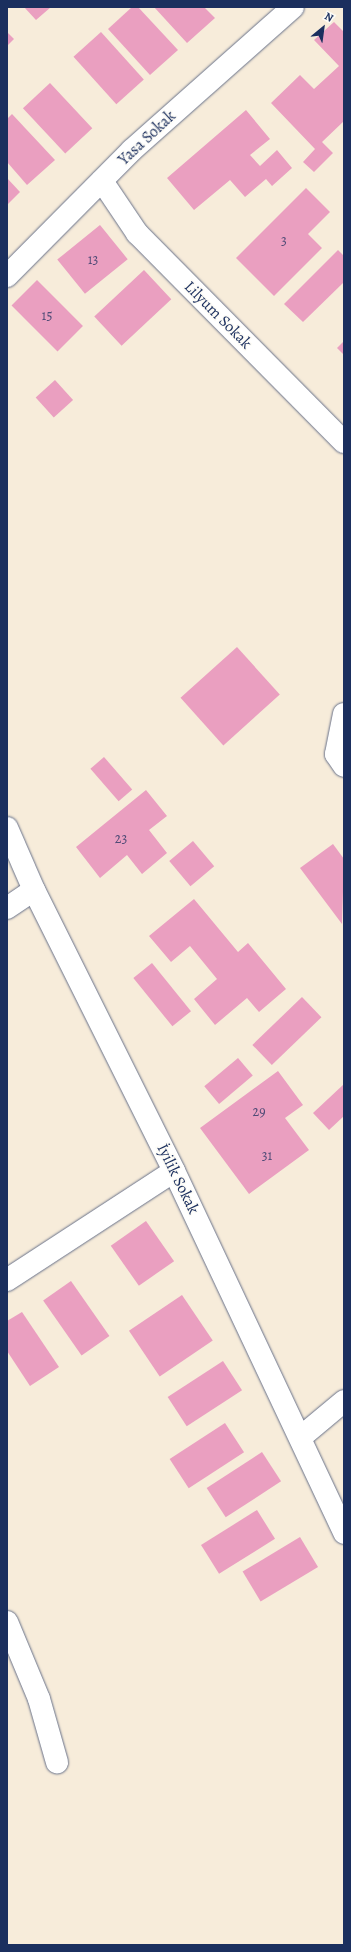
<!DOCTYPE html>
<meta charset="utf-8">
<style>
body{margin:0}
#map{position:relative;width:351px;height:1952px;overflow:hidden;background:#f7ecda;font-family:Alegreya,serif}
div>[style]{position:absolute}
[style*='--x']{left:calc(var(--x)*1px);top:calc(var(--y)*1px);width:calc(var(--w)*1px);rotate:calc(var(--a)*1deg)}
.building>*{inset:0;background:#ea9fc0;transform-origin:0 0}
.roads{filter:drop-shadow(0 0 1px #687189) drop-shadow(0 0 1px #687189)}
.street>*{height:22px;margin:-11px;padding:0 11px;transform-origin:11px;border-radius:11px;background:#fff}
span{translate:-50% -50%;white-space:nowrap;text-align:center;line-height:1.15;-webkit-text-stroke:3px #fdfcf7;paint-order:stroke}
.number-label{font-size:14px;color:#4f4b76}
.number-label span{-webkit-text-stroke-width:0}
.street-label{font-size:16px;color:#1b2f5e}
.frame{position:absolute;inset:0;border:8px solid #1b2f5e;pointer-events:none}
.north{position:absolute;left:303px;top:8px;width:40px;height:40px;-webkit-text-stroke:3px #fdfcf7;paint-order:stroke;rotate:29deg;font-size:11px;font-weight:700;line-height:16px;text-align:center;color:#1b2f5e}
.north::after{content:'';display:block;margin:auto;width:14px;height:18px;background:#1b2f5e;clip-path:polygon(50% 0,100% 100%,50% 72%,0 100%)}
</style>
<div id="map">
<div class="building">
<i style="clip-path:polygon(24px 7px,51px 7px,36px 20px)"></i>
<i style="clip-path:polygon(132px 7px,138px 7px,178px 50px,150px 75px,108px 29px)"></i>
<i style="clip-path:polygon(154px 7px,204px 7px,215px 18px,187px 43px)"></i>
<i style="clip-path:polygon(334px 22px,344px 32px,344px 121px,322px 142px,333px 153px,314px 172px,303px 162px,315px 149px,271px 103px,300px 75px,314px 89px,339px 66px,314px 40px)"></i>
<i style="clip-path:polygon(7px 32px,14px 39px,7px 46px)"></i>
<i style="left:101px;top:32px;width:64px;height:37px;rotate:48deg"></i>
<i style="left:50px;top:83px;width:62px;height:37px;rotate:47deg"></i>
<i style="clip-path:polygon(246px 110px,270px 139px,250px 155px,260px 166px,277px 150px,292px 168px,272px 186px,266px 179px,245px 197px,230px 180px,194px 210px,167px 178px)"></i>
<i style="clip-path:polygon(12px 114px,55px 160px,27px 185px,7px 162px,7px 119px)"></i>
<i style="clip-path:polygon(7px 178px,20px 192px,7px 205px)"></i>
<i style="clip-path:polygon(306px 188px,330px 212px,308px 234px,322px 248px,274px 296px,236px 258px)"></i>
<i style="left:100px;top:225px;width:44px;height:55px;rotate:51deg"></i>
<i style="clip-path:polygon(338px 250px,344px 256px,344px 282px,303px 322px,284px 304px)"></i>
<i style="left:144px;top:270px;width:40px;height:68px;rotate:47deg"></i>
<i style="left:37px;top:280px;width:65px;height:36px;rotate:45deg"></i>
<i style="clip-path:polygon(344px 341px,344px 355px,337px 348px)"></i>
<i style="left:55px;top:380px;width:27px;height:26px;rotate:48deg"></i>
<i style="left:237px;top:647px;width:64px;height:76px;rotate:48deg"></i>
<i style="left:104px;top:757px;width:43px;height:18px;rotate:49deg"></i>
<i style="clip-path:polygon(146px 790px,167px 816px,149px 830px,167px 853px,142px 874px,127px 855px,100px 878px,76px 847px)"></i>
<i style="left:193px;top:841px;width:33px;height:31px;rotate:50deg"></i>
<i style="clip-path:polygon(333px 844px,344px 859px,342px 924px,300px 868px)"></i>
<i style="clip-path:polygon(194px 899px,238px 952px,248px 943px,286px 989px,259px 1012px,247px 998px,215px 1025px,194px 999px,217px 979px,190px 946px,171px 962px,149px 936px)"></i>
<i style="left:152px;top:963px;width:62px;height:24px;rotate:51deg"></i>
<i style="left:302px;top:997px;width:28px;height:69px;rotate:46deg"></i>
<i style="left:238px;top:1058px;width:23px;height:44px;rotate:50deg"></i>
<i style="clip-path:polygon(278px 1071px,303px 1105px,285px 1118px,309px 1150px,249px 1194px,200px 1128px)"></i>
<i style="clip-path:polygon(344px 1084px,344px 1116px,329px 1130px,313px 1113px)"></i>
<i style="left:146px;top:1221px;width:49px;height:43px;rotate:55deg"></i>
<i style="left:71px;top:1281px;width:67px;height:34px;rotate:55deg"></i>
<i style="left:182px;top:1295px;width:55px;height:64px;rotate:56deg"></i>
<i style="clip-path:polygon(22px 1312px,59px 1367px,30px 1386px,7px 1351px,7px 1321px)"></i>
<i style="left:223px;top:1361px;width:35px;height:66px;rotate:57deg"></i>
<i style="left:225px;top:1423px;width:35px;height:66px;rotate:57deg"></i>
<i style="left:262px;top:1452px;width:35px;height:66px;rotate:57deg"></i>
<i style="left:257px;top:1510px;width:34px;height:66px;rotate:58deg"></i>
<i style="left:300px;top:1537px;width:35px;height:67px;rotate:59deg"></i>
</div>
<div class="roads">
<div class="street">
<i style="--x:102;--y:181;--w:63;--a:56.1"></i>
<i style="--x:137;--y:233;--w:294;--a:45.3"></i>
<i style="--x:7;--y:276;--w:177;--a:-45.2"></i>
<i style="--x:132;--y:150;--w:215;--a:-41.6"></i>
<i style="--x:344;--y:714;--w:41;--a:101.3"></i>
<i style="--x:336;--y:754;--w:14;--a:56"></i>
<i style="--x:7;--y:828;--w:68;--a:66.5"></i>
<i style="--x:34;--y:890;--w:314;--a:63.5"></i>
<i style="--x:174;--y:1171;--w:400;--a:64.8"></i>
<i style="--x:7;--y:908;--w:32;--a:-34"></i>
<i style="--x:7;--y:1280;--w:199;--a:-33.1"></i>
<i style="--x:301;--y:1437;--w:56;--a:-39.9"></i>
<i style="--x:7;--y:1622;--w:83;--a:67.4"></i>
<i style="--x:39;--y:1699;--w:66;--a:74.1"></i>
</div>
</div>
<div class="number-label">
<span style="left:284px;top:241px">3</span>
<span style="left:93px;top:260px">13</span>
<span style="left:47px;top:316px">15</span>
<span style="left:121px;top:839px">23</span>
<span style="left:259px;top:1112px">29</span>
<span style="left:267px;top:1156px">31</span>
</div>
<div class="street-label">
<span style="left:147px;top:138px;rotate:-43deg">Yasa Sokak</span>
<span style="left:218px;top:315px;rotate:45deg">Lilyum Sokak</span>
<span style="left:178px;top:1179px;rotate:64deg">İyilik Sokak</span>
</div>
<div class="frame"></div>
<div class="north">N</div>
</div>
